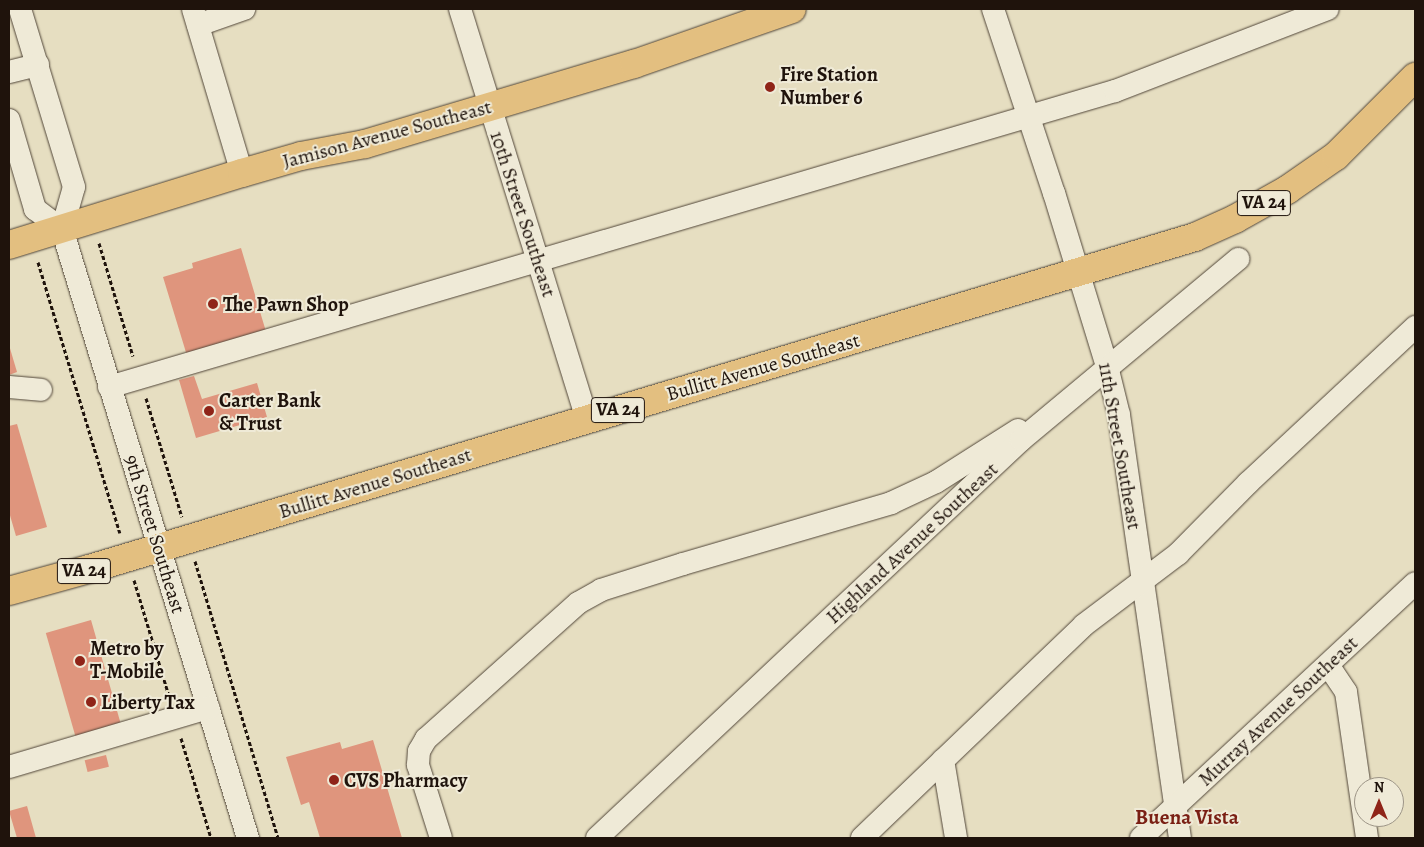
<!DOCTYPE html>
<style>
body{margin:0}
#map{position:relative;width:1424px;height:847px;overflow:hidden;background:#e6dec1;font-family:Alegreya,serif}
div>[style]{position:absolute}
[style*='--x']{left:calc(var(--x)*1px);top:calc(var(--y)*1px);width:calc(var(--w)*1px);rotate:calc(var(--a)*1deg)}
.building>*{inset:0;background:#df957d;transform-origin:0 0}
.path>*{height:3px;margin-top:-1.5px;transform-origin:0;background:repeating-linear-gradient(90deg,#1f130c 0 4px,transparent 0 6.5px)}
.roads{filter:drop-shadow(0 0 1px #514639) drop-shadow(0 0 1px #514639)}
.minor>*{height:22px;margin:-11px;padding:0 11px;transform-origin:11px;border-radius:11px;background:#efead7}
.major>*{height:28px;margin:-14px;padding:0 14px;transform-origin:14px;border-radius:14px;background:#e3bf80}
.dots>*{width:14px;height:14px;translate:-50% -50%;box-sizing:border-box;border:2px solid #efead7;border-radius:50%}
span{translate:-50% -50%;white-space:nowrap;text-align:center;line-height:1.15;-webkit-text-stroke:4px #efead7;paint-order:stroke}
.shield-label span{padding:1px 4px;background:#efead7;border:1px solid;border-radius:4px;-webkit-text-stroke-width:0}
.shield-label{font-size:19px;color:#1f130c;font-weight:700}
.poi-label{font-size:20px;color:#1f130c;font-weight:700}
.left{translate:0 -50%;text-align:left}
.street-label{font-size:20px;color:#1f130c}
.neighbourhood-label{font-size:21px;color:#7a1f14;font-weight:700}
.frame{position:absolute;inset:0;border:10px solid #1f130c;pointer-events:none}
.north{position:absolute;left:1354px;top:777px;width:50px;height:50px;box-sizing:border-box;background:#efead7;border:1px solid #9c9486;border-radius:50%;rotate:0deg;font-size:14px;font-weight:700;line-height:20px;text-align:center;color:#1f130c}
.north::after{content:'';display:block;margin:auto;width:18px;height:22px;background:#8f2418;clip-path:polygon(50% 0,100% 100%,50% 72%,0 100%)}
</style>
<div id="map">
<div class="building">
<i style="clip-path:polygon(241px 248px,267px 335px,188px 359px,163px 277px,193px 268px,192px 263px)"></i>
<i style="clip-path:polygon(9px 345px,17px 372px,9px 375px)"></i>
<i style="clip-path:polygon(194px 376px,202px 399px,257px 383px,267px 417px,196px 438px,179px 380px)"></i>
<i style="clip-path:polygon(17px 424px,47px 527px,16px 536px,9px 512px,9px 426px)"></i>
<i style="left:91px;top:620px;width:110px;height:47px;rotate:74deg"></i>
<i style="clip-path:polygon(373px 740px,402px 838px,320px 838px,309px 802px,301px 805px,286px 757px,340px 742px,342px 749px)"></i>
<i style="left:106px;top:755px;width:12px;height:22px;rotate:76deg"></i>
<i style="clip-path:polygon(27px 806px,36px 838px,17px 838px,9px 811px)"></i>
</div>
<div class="path">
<i style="--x:99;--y:243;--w:118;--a:73.3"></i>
<i style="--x:38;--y:262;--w:283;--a:73.2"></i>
<i style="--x:146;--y:398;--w:124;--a:73.2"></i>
<i style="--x:195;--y:561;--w:289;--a:73.3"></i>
<i style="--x:134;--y:580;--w:121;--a:73.2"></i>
<i style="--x:181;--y:738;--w:104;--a:73.3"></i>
</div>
<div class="roads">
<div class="minor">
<i style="--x:20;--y:9;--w:186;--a:73.1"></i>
<i style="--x:74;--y:187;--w:44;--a:105.9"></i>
<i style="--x:62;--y:229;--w:637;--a:73.02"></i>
<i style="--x:193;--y:9;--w:171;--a:73.4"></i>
<i style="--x:460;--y:9;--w:429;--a:72.8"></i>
<i style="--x:993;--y:9;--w:194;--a:71.7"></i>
<i style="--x:1054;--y:193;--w:181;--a:73"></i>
<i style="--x:1107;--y:366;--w:50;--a:76.2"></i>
<i style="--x:1119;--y:415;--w:427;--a:81.8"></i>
<i style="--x:198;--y:25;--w:49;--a:-19.2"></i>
<i style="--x:9;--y:72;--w:30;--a:-14"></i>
<i style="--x:9;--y:120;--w:93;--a:73.7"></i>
<i style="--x:35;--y:209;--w:34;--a:37"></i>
<i style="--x:9;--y:387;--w:32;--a:5"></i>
<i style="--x:109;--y:387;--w:1049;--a:-16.4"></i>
<i style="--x:1115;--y:91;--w:228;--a:-21.1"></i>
<i style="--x:1328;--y:665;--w:32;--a:56"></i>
<i style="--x:1346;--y:692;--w:148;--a:81.8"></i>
<i style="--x:943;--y:760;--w:79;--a:80.5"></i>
<i style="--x:9;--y:767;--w:208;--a:-16.5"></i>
<i style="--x:441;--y:838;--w:77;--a:-107.5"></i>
<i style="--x:418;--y:765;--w:14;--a:-86"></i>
<i style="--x:419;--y:751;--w:14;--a:-60"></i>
<i style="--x:426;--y:739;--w:204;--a:-41.8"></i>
<i style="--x:578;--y:603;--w:26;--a:-29"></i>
<i style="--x:601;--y:590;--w:86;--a:-17.6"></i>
<i style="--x:683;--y:564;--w:217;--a:-16.3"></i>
<i style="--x:891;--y:503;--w:50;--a:-25"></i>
<i style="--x:936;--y:482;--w:97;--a:-32.4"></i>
<i style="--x:597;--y:838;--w:582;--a:-43.19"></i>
<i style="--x:1021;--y:440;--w:283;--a:-39.8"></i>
<i style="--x:862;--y:838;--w:308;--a:-43.8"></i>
<i style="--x:1084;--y:625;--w:118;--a:-37.1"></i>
<i style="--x:1178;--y:554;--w:100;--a:-45.4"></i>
<i style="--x:1248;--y:483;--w:229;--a:-43"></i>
<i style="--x:1141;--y:838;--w:374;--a:-42.9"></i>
</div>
<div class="major">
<i style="--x:9;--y:245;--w:244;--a:-17.2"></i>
<i style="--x:242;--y:173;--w:61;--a:-16.1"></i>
<i style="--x:301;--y:156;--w:65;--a:-10.6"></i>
<i style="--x:365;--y:144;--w:281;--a:-16.6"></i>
<i style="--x:634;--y:64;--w:167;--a:-19.2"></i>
<i style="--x:9;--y:591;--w:83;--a:-15.4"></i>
<i style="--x:89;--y:569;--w:1155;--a:-16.71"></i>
<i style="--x:1195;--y:237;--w:44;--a:-24.2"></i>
<i style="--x:1235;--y:219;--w:60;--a:-29.1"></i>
<i style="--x:1287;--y:190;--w:60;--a:-34.8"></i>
<i style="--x:1336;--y:156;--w:112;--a:-45"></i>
</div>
</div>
<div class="dots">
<i style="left:770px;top:87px;background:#8f2418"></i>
<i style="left:213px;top:304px;background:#8f2418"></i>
<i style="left:209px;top:411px;background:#8f2418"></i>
<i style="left:80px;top:661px;background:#8f2418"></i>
<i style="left:91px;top:702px;background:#8f2418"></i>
<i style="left:334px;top:780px;background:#8f2418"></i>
</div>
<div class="shield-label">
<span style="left:1264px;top:203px">VA 24</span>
<span style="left:618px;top:410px">VA 24</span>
<span style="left:84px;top:571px">VA 24</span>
</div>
<div class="poi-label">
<span class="left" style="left:780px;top:86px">Fire Station<br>Number 6</span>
<span class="left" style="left:223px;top:304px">The Pawn Shop</span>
<span class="left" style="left:219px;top:412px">Carter Bank<br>&amp; Trust</span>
<span class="left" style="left:90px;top:660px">Metro by<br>T-Mobile</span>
<span class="left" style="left:101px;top:702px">Liberty Tax</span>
<span class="left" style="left:344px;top:780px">CVS Pharmacy</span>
</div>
<div class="street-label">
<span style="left:387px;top:134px;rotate:-15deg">Jamison Avenue Southeast</span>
<span style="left:523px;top:214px;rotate:72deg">10th Street Southeast</span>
<span style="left:763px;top:367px;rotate:-16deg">Bullitt Avenue Southeast</span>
<span style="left:1120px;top:446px;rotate:80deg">11th Street Southeast</span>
<span style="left:375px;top:483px;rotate:-17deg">Bullitt Avenue Southeast</span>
<span style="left:155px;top:534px;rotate:73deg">9th Street Southeast</span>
<span style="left:912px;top:543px;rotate:-43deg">Highland Avenue Southeast</span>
<span style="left:1278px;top:711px;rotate:-43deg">Murray Avenue Southeast</span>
</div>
<div class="neighbourhood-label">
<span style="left:1187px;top:817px">Buena Vista</span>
</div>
<div class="frame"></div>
<div class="north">N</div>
</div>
